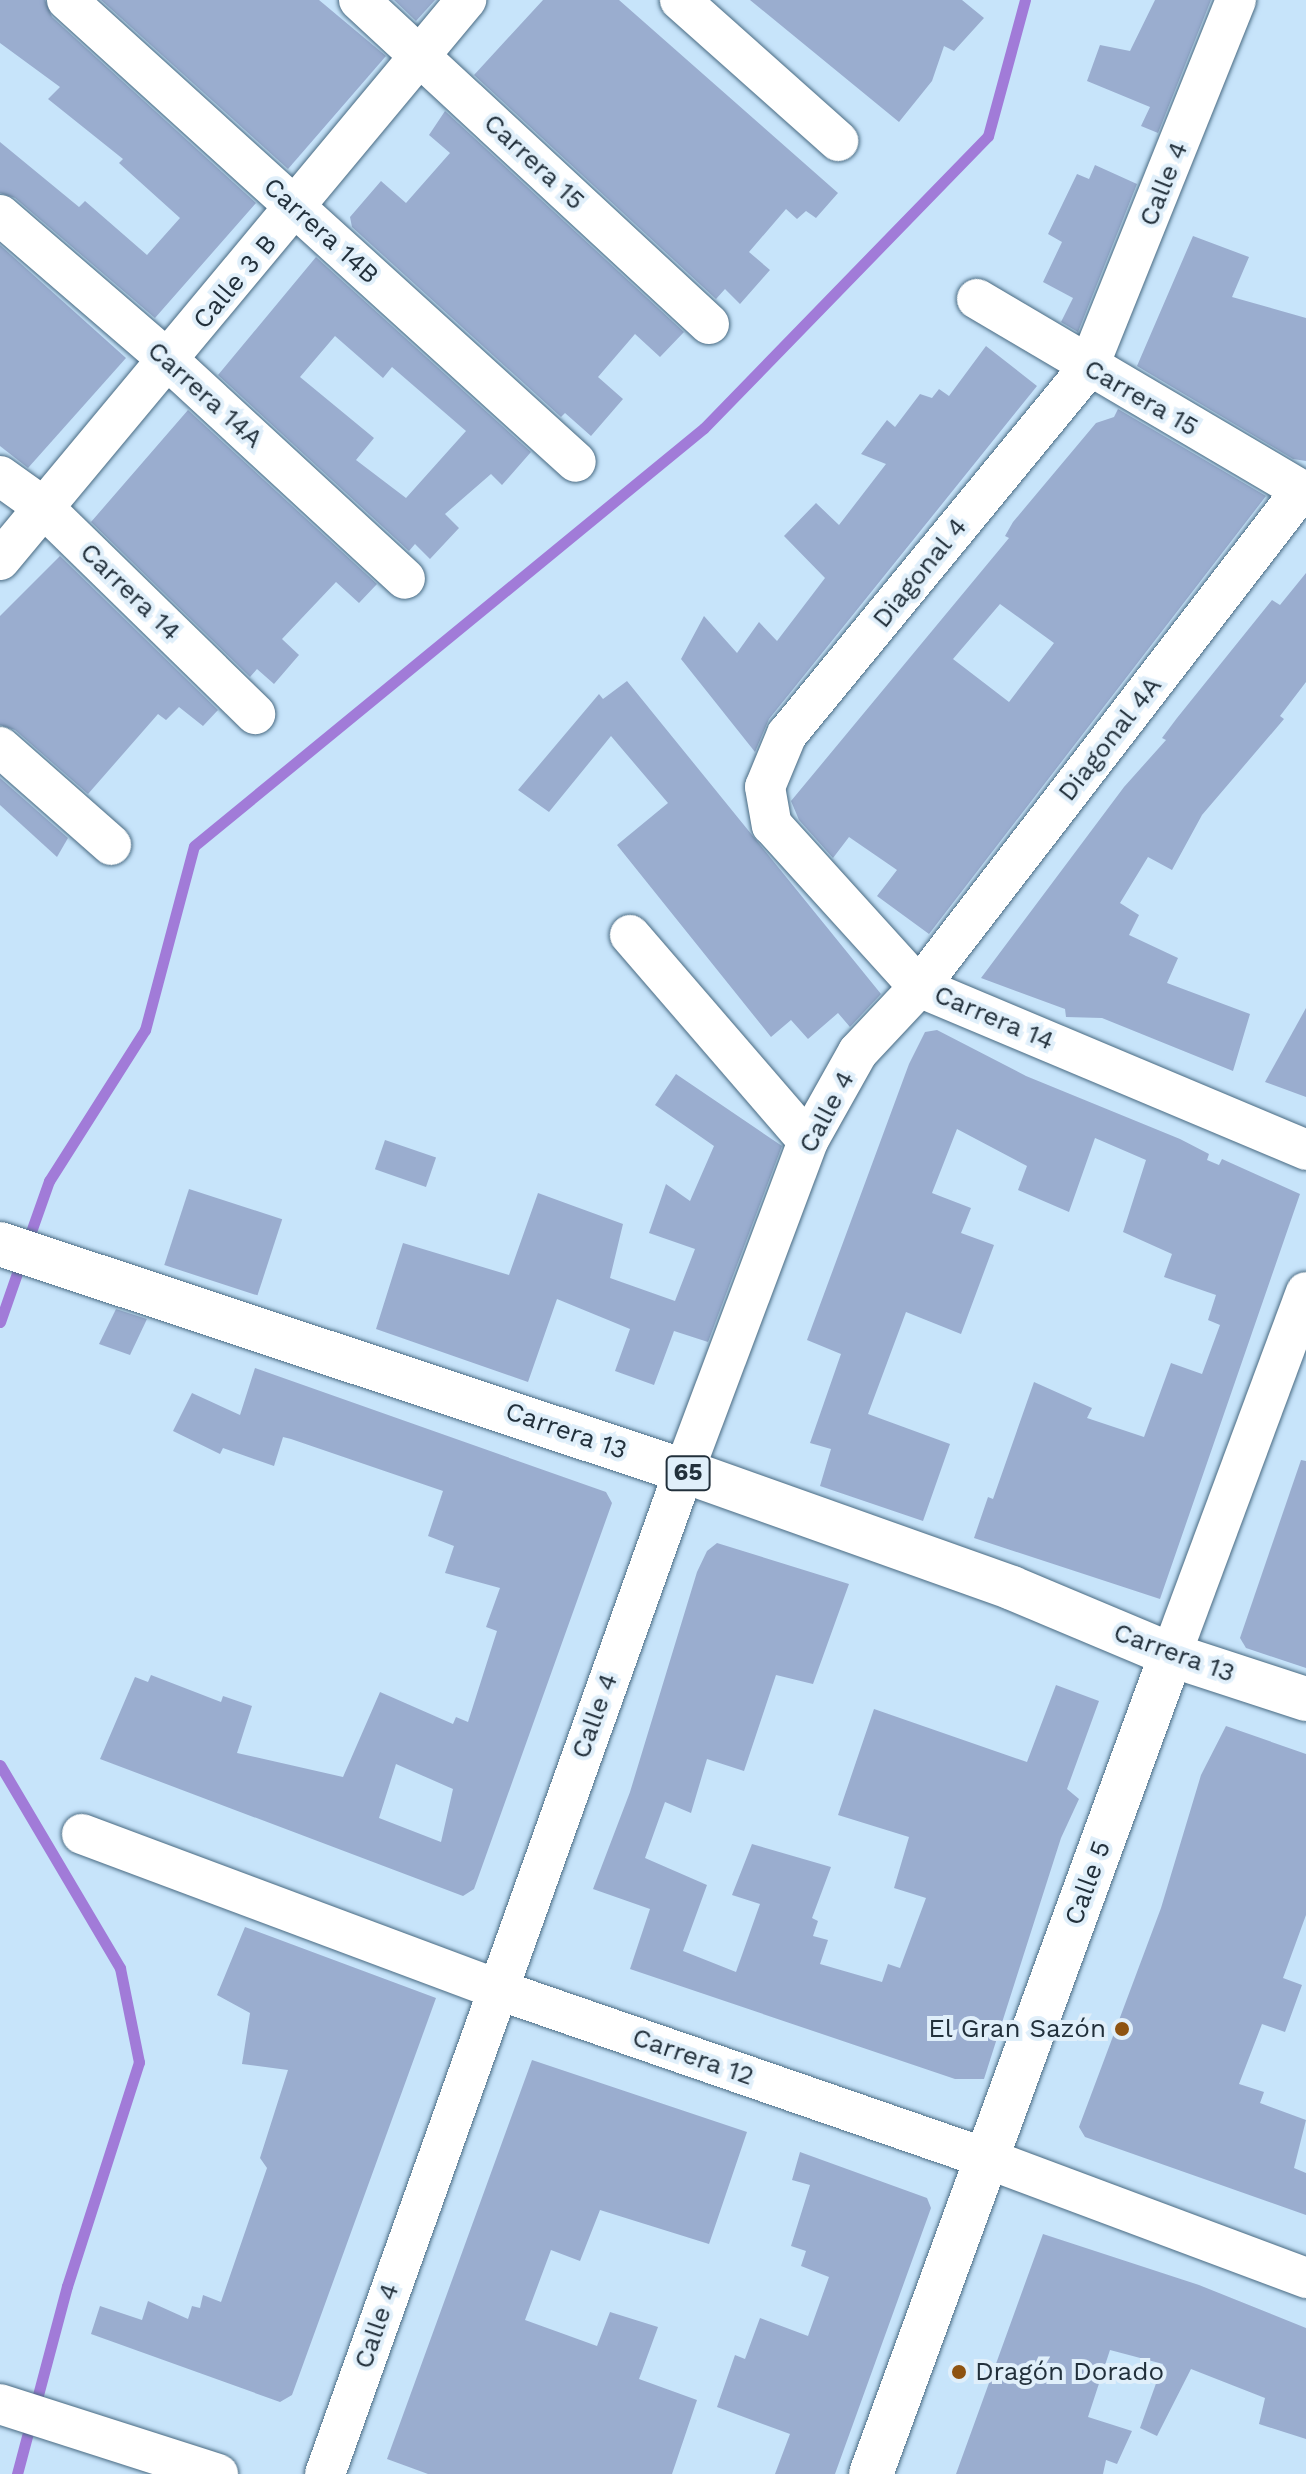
<!DOCTYPE html>
<meta charset="utf-8">
<style>
body{margin:0}
#map{position:relative;width:1306px;height:2474px;overflow:hidden;background:#c7e4fa;font-family:"Work Sans",sans-serif}
div>[style]{position:absolute}
[style*='--x']{left:calc(var(--x)*1px);top:calc(var(--y)*1px);width:calc(var(--w)*1px);rotate:calc(var(--a)*1deg)}
.stream>*{height:11px;margin:-5.5px;padding:0 5.5px;transform-origin:5.5px;border-radius:5.5px;background:#a17bd8}
.building>*{inset:0;background:#9aadcf;transform-origin:0 0}
.roads{filter:drop-shadow(0 0 2px #496a82) drop-shadow(0 0 2px #496a82)}
.street>*{height:40px;margin:-20px;padding:0 20px;transform-origin:20px;border-radius:20px;background:#fff}
.secondary>*{height:44px;margin:-22px;padding:0 22px;transform-origin:22px;border-radius:22px;background:#fff}
.primary>*{height:44px;margin:-22px;padding:0 22px;transform-origin:22px;border-radius:22px;background:#fff}
.dots>*{width:22px;height:22px;translate:-50% -50%;box-sizing:border-box;border:4px solid #e0effa;border-radius:50%}
span{translate:-50% -50%;white-space:nowrap;text-align:center;line-height:1.15;-webkit-text-stroke:8px #e0effa;paint-order:stroke}
.shield-label span{padding:2px 6px;background:#e0effa;border:2px solid;border-radius:6px;-webkit-text-stroke-width:0}
.shield-label{font-size:24px;color:#22303b;font-weight:700}
.street-label{font-size:26px;color:#22303b}
.poi-label{font-size:26px;color:#22303b}
.right{translate:-100% -50%;text-align:right}
.left{translate:0 -50%;text-align:left}
</style>
<div id="map">
<div class="stream">
<i style="--x:27;--y:1243;--w:66;--a:-70.5"></i>
<i style="--x:49;--y:1181;--w:179;--a:-57.6"></i>
<i style="--x:145;--y:1030;--w:190;--a:-75.1"></i>
<i style="--x:194;--y:846;--w:659;--a:-39.34"></i>
<i style="--x:704;--y:428;--w:407;--a:-45.8"></i>
<i style="--x:988;--y:136;--w:141;--a:-74.8"></i>
<i style="--x:0;--y:1322;--w:67;--a:-70.8"></i>
<i style="--x:0;--y:1765;--w:236;--a:59.4"></i>
<i style="--x:120;--y:1968;--w:96;--a:78.6"></i>
<i style="--x:139;--y:2062;--w:235;--a:107.8"></i>
<i style="--x:67;--y:2286;--w:195;--a:104.9"></i>
</div>
<div class="building">
<i style="clip-path:polygon(0 0,45px 0,52px 17px,256px 203px,155px 318px,15px 198px,0 193px,0 142px,79px 207px,85px 201px,147px 255px,180px 218px,119px 163px,123px 159px,48px 99px,60px 87px,0 43px)"></i>
<i style="clip-path:polygon(101px 0,319px 0,386px 56px,288px 169px)"></i>
<i style="clip-path:polygon(394px 0,435px 0,416px 21px)"></i>
<i style="clip-path:polygon(543px 0,619px 0,838px 193px,816px 218px,806px 211px,797px 219px,786px 209px,749px 252px,770px 270px,740px 304px,725px 289px,716px 299px,474px 75px)"></i>
<i style="clip-path:polygon(750px 0,962px 0,984px 18px,954px 51px,944px 46px,932px 81px,899px 122px)"></i>
<i style="clip-path:polygon(1155px 0,1211px 0,1158px 133px,1141px 126px,1150px 107px,1087px 81px,1100px 45px,1130px 51px)"></i>
<i style="clip-path:polygon(445px 111px,684px 332px,660px 357px,635px 334px,598px 377px,623px 399px,591px 436px,565px 413px,561px 417px,352px 227px,350px 217px,381px 181px,406px 203px,450px 153px,429px 135px)"></i>
<i style="clip-path:polygon(1095px 165px,1137px 184px,1078px 332px,1061px 322px,1073px 298px,1043px 282px,1062px 242px,1048px 234px,1077px 174px,1089px 179px)"></i>
<i style="clip-path:polygon(1193px 236px,1249px 257px,1232px 297px,1306px 318px,1306px 461px,1293px 459px,1137px 366px)"></i>
<i style="clip-path:polygon(0 245px,126px 358px,28px 468px,0 446px)"></i>
<i style="clip-path:polygon(evenodd,316px 257px,531px 452px,502px 485px,491px 474px,445px 514px,459px 528px,430px 559px,415px 544px,409px 551px,218px 375px,316px 257px,335px 336px,383px 378px,392px 367px,466px 431px,406px 498px,356px 460px,374px 438px,300px 377px,335px 336px)"></i>
<i style="clip-path:polygon(986px 346px,1037px 386px,769px 719px,755px 752px,681px 659px,704px 616px,737px 653px,759px 622px,777px 641px,825px 578px,784px 536px,816px 503px,839px 525px,886px 464px,861px 454px,887px 420px,895px 427px,920px 394px,932px 398px,939px 389px,949px 396px)"></i>
<i style="clip-path:polygon(evenodd,1118px 409px,1266px 496px,929px 934px,877px 896px,897px 870px,849px 837px,833px 858px,799px 820px,791px 801px,1009px 538px,1005px 536px,1013px 522px,1096px 423px,1114px 417px,1118px 409px,1000px 604px,1054px 643px,1009px 702px,953px 659px,1000px 604px)"></i>
<i style="clip-path:polygon(188px 410px,377px 584px,359px 603px,336px 582px,282px 639px,299px 655px,274px 684px,257px 669px,250px 677px,91px 522px)"></i>
<i style="clip-path:polygon(60px 556px,218px 710px,203px 726px,179px 707px,166px 720px,158px 714px,88px 794px,15px 730px,0 725px,0 616px)"></i>
<i style="clip-path:polygon(1306px 573px,1306px 682px,1280px 716px,1284px 719px,1202px 815px,1172px 870px,1148px 857px,1120px 903px,1139px 915px,1129px 935px,1178px 958px,1167px 983px,1250px 1014px,1233px 1071px,1102px 1018px,1066px 1017px,1065px 1009px,981px 978px,1124px 787px,1166px 740px,1162px 738px,1177px 718px,1272px 600px,1280px 605px)"></i>
<i style="clip-path:polygon(627px 681px,881px 994px,850px 1027px,838px 1013px,808px 1039px,791px 1020px,771px 1037px,617px 845px,668px 803px,611px 736px,549px 812px,518px 790px,599px 694px,603px 699px)"></i>
<i style="clip-path:polygon(0 778px,68px 838px,57px 857px,0 805px)"></i>
<i style="clip-path:polygon(1306px 1008px,1306px 1097px,1265px 1082px)"></i>
<i style="clip-path:polygon(937px 1030px,1026px 1076px,1180px 1139px,1209px 1154px,1207px 1160px,1219px 1165px,1222px 1159px,1300px 1194px,1160px 1599px,974px 1538px,988px 1497px,993px 1499px,1034px 1382px,1092px 1408px,1087px 1418px,1144px 1437px,1171px 1363px,1202px 1374px,1220px 1325px,1208px 1320px,1216px 1295px,1164px 1277px,1172px 1254px,1123px 1232px,1146px 1160px,1095px 1138px,1069px 1212px,1018px 1190px,1027px 1166px,957px 1129px,932px 1193px,971px 1208px,961px 1233px,994px 1245px,961px 1334px,906px 1312px,868px 1414px,950px 1444px,923px 1521px,820px 1486px,831px 1449px,810px 1443px,841px 1354px,807px 1340px,909px 1064px,925px 1032px)"></i>
<i style="clip-path:polygon(676px 1074px,782px 1146px,708px 1342px,674px 1331px,654px 1385px,615px 1371px,630px 1329px,557px 1299px,528px 1382px,376px 1329px,403px 1243px,509px 1275px,538px 1193px,623px 1224px,610px 1278px,675px 1301px,695px 1249px,649px 1233px,666px 1184px,690px 1201px,714px 1146px,655px 1105px)"></i>
<i style="left:385px;top:1140px;width:54px;height:31px;rotate:19deg"></i>
<i style="left:189px;top:1189px;width:98px;height:80px;rotate:18deg"></i>
<i style="clip-path:polygon(116px 1309px,147px 1319px,130px 1355px,99px 1344px)"></i>
<i style="clip-path:polygon(evenodd,255px 1368px,606px 1492px,612px 1503px,474px 1889px,463px 1896px,100px 1759px,135px 1677px,148px 1682px,151px 1675px,221px 1702px,223px 1696px,252px 1706px,237px 1753px,343px 1777px,380px 1692px,453px 1724px,456px 1717px,468px 1722px,497px 1631px,486px 1627px,500px 1588px,445px 1573px,454px 1546px,428px 1536px,443px 1491px,291px 1439px,283px 1437px,274px 1466px,223px 1448px,220px 1454px,173px 1431px,192px 1393px,240px 1415px,255px 1368px,396px 1764px,453px 1789px,441px 1842px,379px 1818px,396px 1764px)"></i>
<i style="clip-path:polygon(1301px 1460px,1306px 1461px,1306px 1668px,1246px 1648px,1240px 1638px)"></i>
<i style="clip-path:polygon(717px 1543px,849px 1584px,813px 1684px,776px 1675px,744px 1771px,707px 1759px,691px 1813px,665px 1802px,645px 1858px,707px 1885px,683px 1951px,736px 1972px,760px 1904px,732px 1895px,752px 1844px,831px 1867px,812px 1918px,818px 1921px,813px 1936px,828px 1940px,820px 1964px,882px 1982px,888px 1964px,900px 1968px,926px 1898px,894px 1888px,909px 1837px,838px 1815px,874px 1709px,1027px 1762px,1056px 1685px,1099px 1701px,1067px 1789px,1079px 1799px,1061px 1838px,984px 2079px,955px 2079px,630px 1969px,650px 1909px,593px 1889px,630px 1792px,697px 1572px,707px 1551px)"></i>
<i style="clip-path:polygon(1226px 1726px,1306px 1754px,1306px 1915px,1283px 1978px,1302px 1985px,1285px 2032px,1262px 2024px,1239px 2084px,1264px 2092px,1260px 2103px,1306px 2120px,1294px 2168px,1306px 2173px,1306px 2215px,1085px 2137px,1079px 2127px,1161px 1908px,1201px 1775px)"></i>
<i style="clip-path:polygon(245px 1927px,436px 1998px,292px 2395px,280px 2402px,91px 2334px,100px 2306px,142px 2320px,148px 2301px,188px 2319px,192px 2306px,200px 2308px,203px 2295px,221px 2302px,267px 2168px,260px 2158px,288px 2070px,242px 2064px,250px 2013px,217px 1995px)"></i>
<i style="clip-path:polygon(532px 2060px,747px 2132px,709px 2244px,600px 2210px,580px 2261px,551px 2250px,525px 2320px,597px 2346px,610px 2312px,658px 2327px,639px 2379px,697px 2400px,672px 2474px,428px 2474px,387px 2459px)"></i>
<i style="clip-path:polygon(800px 2152px,927px 2198px,931px 2208px,835px 2474px,775px 2474px,790px 2434px,717px 2407px,735px 2355px,745px 2359px,760px 2318px,808px 2336px,829px 2277px,801px 2266px,806px 2251px,791px 2246px,810px 2185px,792px 2180px)"></i>
<i style="clip-path:polygon(1043px 2234px,1199px 2285px,1306px 2328px,1306px 2439px,1259px 2424px,1265px 2398px,1191px 2369px,1157px 2436px,1140px 2428px,1163px 2364px,1110px 2350px,1088px 2417px,1132px 2431px,1117px 2464px,1106px 2460px,1103px 2474px,956px 2474px)"></i>
</div>
<div class="roads">
<div class="street">
<i style="--x:67;--y:0;--w:687;--a:42.23"></i>
<i style="--x:359;--y:0;--w:477;--a:42.8"></i>
<i style="--x:680;--y:0;--w:212;--a:41.7"></i>
<i style="--x:1236;--y:0;--w:397;--a:111.9"></i>
<i style="--x:1088;--y:368;--w:474;--a:129.4"></i>
<i style="--x:787;--y:734;--w:57;--a:112.5"></i>
<i style="--x:765;--y:787;--w:39;--a:80"></i>
<i style="--x:772;--y:825;--w:219;--a:47.8"></i>
<i style="--x:919;--y:987;--w:420;--a:22.8"></i>
<i style="--x:0;--y:215;--w:223;--a:40.8"></i>
<i style="--x:169;--y:361;--w:321;--a:42.7"></i>
<i style="--x:977;--y:299;--w:382;--a:30.5"></i>
<i style="--x:0;--y:476;--w:52;--a:35.5"></i>
<i style="--x:42;--y:506;--w:298;--a:44.3"></i>
<i style="--x:0;--y:560;--w:729;--a:-50.23"></i>
<i style="--x:0;--y:747;--w:148;--a:41.4"></i>
<i style="--x:630;--y:935;--w:272;--a:49.2"></i>
<i style="--x:1171;--y:1655;--w:387;--a:-69.6"></i>
<i style="--x:82;--y:1834;--w:442;--a:20.5"></i>
<i style="--x:496;--y:1989;--w:521;--a:19.06"></i>
<i style="--x:988;--y:2159;--w:340;--a:20.5"></i>
<i style="--x:0;--y:2404;--w:229;--a:17.8"></i>
<i style="--x:325;--y:2474;--w:1065;--a:-70.31"></i>
<i style="--x:684;--y:1471;--w:353;--a:-69.4"></i>
<i style="--x:808;--y:1141;--w:102;--a:-60.7"></i>
<i style="--x:858;--y:1052;--w:89;--a:-46.8"></i>
<i style="--x:919;--y:987;--w:626;--a:-52.4"></i>
</div>
<div class="secondary">
<i style="--x:871;--y:2474;--w:872;--a:-69.88"></i>
</div>
<div class="primary">
<i style="--x:0;--y:1244;--w:721;--a:18.36"></i>
<i style="--x:684;--y:1471;--w:348;--a:19.6"></i>
<i style="--x:1012;--y:1588;--w:173;--a:22.8"></i>
<i style="--x:1171;--y:1655;--w:142;--a:18.1"></i>
</div>
</div>
<div class="dots">
<i style="left:1122px;top:2029px;background:#8e5311"></i>
<i style="left:959px;top:2372px;background:#8e5311"></i>
</div>
<div class="shield-label">
<span style="left:688px;top:1473px">65</span>
</div>
<div class="street-label">
<span style="left:534px;top:162px;rotate:43deg">Carrera 15</span>
<span style="left:1164px;top:184px;rotate:-68deg">Calle 4</span>
<span style="left:321px;top:231px;rotate:42deg">Carrera 14B</span>
<span style="left:235px;top:282px;rotate:-50deg">Calle 3 B</span>
<span style="left:205px;top:395px;rotate:42deg">Carrera 14A</span>
<span style="left:1141px;top:398px;rotate:30deg">Carrera 15</span>
<span style="left:920px;top:573px;rotate:-51deg">Diagonal 4</span>
<span style="left:130px;top:592px;rotate:44deg">Carrera 14</span>
<span style="left:1110px;top:739px;rotate:-52deg">Diagonal 4A</span>
<span style="left:994px;top:1018px;rotate:23deg">Carrera 14</span>
<span style="left:827px;top:1112px;rotate:-62deg">Calle 4</span>
<span style="left:566px;top:1431px;rotate:19deg">Carrera 13</span>
<span style="left:1174px;top:1653px;rotate:20deg">Carrera 13</span>
<span style="left:595px;top:1716px;rotate:-70deg">Calle 4</span>
<span style="left:1088px;top:1883px;rotate:-70deg">Calle 5</span>
<span style="left:693px;top:2057px;rotate:19deg">Carrera 12</span>
<span style="left:377px;top:2326px;rotate:-71deg">Calle 4</span>
</div>
<div class="poi-label">
<span class="right" style="left:1106px;top:2029px">El Gran Sazón</span>
<span class="left" style="left:975px;top:2372px">Dragón Dorado</span>
</div>
</div>
